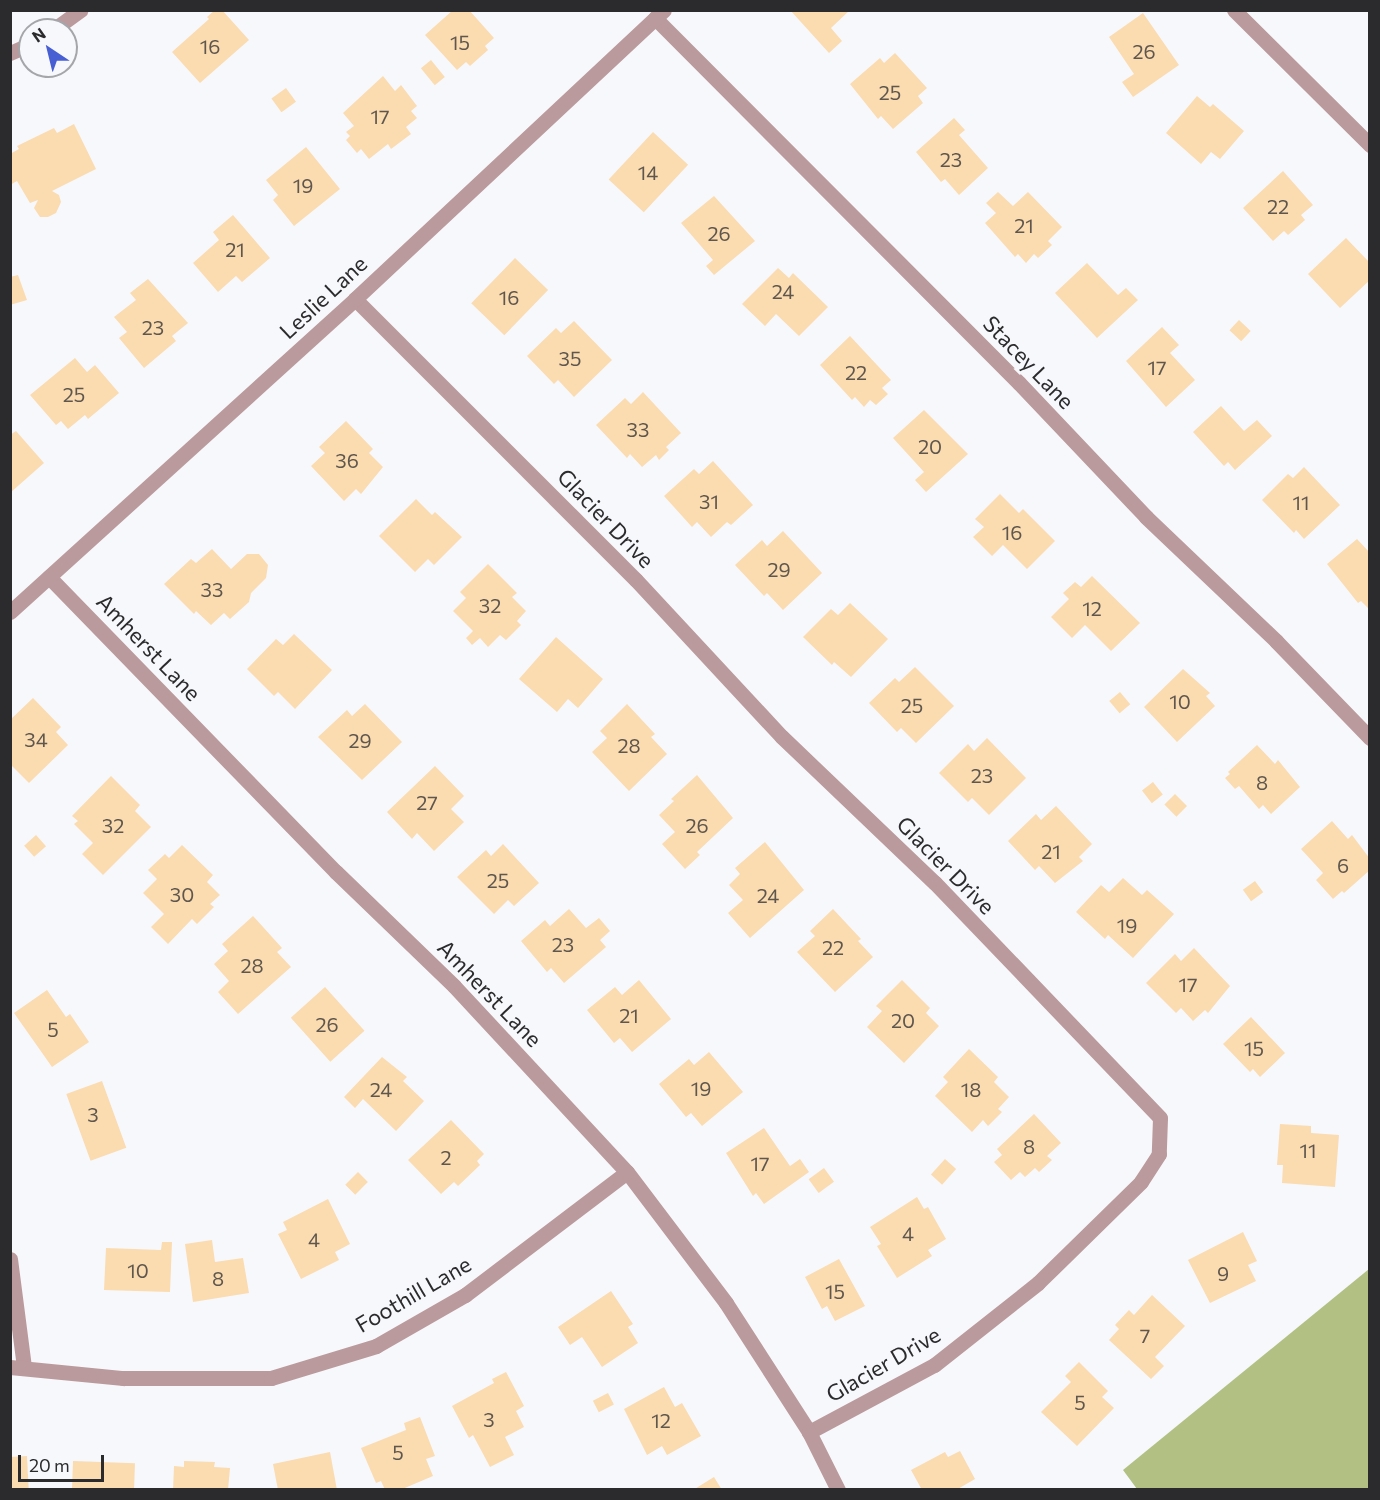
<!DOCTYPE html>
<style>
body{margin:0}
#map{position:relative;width:1380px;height:1500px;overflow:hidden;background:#f7f8fc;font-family:Commissioner,sans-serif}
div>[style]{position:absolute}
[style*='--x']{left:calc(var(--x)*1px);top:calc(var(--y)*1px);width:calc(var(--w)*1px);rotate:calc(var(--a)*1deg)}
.forest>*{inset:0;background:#b2c083}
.building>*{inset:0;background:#fbdbb0;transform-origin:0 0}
.minor>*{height:15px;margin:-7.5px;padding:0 7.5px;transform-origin:7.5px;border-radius:7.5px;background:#ba9a9c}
span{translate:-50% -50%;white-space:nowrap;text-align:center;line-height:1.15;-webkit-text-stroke:6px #f7f8fc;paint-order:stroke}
.number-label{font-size:20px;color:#5f574e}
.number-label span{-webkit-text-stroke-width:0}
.street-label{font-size:22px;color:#2b2b2d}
.frame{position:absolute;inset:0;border:12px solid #2b2b2d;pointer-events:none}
.north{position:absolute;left:18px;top:18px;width:60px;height:60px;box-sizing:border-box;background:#f7f8fc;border:2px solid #a5a6a9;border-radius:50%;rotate:325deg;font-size:16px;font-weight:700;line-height:24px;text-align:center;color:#2b2b2d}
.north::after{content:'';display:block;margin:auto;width:21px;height:27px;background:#475fd3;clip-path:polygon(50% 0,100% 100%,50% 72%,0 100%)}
.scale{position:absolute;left:18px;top:1455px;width:86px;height:27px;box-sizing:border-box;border:3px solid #2b2b2d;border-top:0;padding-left:8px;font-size:18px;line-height:21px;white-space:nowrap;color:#2b2b2d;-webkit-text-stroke:4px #f7f8fc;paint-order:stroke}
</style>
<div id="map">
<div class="forest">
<i style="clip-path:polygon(1369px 1269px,1369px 1489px,1137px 1489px,1123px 1470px)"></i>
</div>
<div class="building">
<i style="clip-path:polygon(215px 10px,222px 10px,249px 40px,200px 83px,172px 52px,209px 19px,207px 17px)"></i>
<i style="clip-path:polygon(453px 10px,469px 10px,494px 38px,485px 46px,488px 50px,470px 66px,466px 62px,457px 70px,425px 35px)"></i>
<i style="clip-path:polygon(790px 10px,850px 10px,831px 28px,842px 41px,829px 53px)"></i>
<i style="clip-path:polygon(1143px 13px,1179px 65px,1133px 97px,1122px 82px,1134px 74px,1109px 37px)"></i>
<i style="clip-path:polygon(895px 53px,927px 88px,918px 96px,923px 103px,893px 129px,881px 116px,878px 119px,850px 84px,880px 58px,884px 63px)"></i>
<i style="left:431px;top:60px;width:22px;height:13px;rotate:51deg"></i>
<i style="clip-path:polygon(383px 76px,395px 91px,401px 85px,417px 106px,411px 111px,417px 118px,406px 127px,411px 134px,391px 149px,388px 144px,369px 159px,361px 149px,357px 153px,346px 140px,350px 136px,346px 132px,354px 126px,343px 113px)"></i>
<i style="left:286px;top:88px;width:17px;height:18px;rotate:54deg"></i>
<i style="clip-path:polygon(1197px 96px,1210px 107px,1213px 104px,1244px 131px,1220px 159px,1211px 152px,1201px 164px,1166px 133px)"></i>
<i style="clip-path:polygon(954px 118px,965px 130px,959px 135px,988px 168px,959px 195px,945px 179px,941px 182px,916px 152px)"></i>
<i style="clip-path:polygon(74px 124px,96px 169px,52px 191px,59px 195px,61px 202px,56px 213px,48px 217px,40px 217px,34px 208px,38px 200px,30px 203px,17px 181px,10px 185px,10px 154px,19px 149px,17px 146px,54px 128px,57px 133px)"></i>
<i style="left:653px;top:132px;width:48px;height:65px;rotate:43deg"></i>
<i style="clip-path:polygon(306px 147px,340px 189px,294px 226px,273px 200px,278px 195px,266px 180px)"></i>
<i style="clip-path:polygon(1283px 171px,1313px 205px,1301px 215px,1305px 220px,1288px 235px,1284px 231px,1273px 241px,1243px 208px)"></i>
<i style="clip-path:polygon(998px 192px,1013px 206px,1028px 192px,1062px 227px,1048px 241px,1052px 245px,1038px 258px,1034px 254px,1026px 263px,1018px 254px,1015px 257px,985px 223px,996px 213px,986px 203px)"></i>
<i style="clip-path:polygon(714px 196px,755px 241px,714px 275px,706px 266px,713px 260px,681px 223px)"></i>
<i style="clip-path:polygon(233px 215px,270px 258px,242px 282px,236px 276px,218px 292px,193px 263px,219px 240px,213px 232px)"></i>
<i style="clip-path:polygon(1346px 238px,1370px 263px,1370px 280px,1340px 308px,1308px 274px)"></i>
<i style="left:515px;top:258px;width:46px;height:63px;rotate:44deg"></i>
<i style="clip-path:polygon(1087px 263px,1118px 295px,1126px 288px,1138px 300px,1097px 338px,1055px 293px)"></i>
<i style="clip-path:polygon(778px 268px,789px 278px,793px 273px,828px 307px,799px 336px,776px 314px,765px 326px,742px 304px)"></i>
<i style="clip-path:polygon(18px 275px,27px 300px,10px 305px,10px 277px)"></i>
<i style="clip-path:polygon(148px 279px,188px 323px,172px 336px,176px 341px,144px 368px,119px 338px,127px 332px,114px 317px,136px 300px,130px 293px)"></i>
<i style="left:1239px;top:320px;width:16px;height:14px;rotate:43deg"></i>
<i style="clip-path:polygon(574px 321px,612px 360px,574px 397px,558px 380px,554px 384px,527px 356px,556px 328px,561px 333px)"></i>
<i style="clip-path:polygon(1162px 327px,1179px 345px,1170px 353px,1195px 380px,1166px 407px,1126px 361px)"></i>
<i style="clip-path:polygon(850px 336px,891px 380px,882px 388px,888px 394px,876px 405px,870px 400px,864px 407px,855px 397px,852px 400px,820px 365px)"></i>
<i style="clip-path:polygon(75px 358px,87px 372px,95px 365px,119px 393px,88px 419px,85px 415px,68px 429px,61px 421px,56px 425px,30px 395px)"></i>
<i style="clip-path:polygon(643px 392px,681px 433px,666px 447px,669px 450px,659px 460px,656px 455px,642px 467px,630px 454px,627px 458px,596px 425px,625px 398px,631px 404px)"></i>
<i style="clip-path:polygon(1221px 406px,1244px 431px,1257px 420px,1272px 436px,1235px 470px,1228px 462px,1224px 466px,1193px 432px)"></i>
<i style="clip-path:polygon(924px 410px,968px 454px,926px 492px,915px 480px,924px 472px,893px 438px)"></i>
<i style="clip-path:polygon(346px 421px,373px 449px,369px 453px,383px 467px,361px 494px,356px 489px,344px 501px,311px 466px,325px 453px,319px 447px)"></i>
<i style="clip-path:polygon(16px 431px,44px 463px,10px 493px,10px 435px)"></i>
<i style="clip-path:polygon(713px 461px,753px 505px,731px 525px,727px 522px,711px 537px,697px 522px,692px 527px,664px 496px,694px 469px,699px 474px)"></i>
<i style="clip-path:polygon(1304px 467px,1340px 505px,1304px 539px,1296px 530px,1294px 533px,1262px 500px,1288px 474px,1293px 478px)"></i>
<i style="clip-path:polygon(1000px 494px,1019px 513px,1023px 509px,1055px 541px,1027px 569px,1003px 545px,992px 556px,973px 537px,984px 527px,975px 519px)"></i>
<i style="clip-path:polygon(416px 499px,432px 515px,435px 512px,462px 537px,434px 565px,428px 559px,415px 572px,379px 536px)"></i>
<i style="clip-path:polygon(783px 531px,822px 573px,783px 610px,767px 593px,764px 596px,735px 565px,762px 540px,767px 546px)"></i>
<i style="clip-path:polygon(1357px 539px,1370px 553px,1370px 610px,1361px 601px,1358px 603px,1327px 564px)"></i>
<i style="clip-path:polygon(212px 549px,231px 569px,247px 554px,259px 554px,268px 565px,266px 578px,251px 593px,249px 602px,230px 619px,224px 613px,211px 625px,196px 611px,194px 614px,164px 584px,191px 559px,196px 563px)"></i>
<i style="clip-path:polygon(488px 564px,517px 593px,512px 597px,526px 611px,517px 621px,521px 625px,506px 640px,500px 635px,488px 647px,480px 638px,472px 645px,466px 638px,473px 631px,453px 611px,466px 598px,460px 592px)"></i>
<i style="clip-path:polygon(1092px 576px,1140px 623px,1111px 651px,1085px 625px,1072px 638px,1051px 617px,1069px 599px,1063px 593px,1075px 582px,1081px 587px)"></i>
<i style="clip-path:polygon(850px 603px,888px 639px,851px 677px,834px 662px,832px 665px,803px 637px,831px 609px,838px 615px)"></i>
<i style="clip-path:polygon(294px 634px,332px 670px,295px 709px,278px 692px,274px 696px,247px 669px,276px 639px,283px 645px)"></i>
<i style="clip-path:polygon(556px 637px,603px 679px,578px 708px,568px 699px,557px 712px,519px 679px)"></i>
<i style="clip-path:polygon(915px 667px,954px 706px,916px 743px,901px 728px,897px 732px,869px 703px,895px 678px,899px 682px)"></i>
<i style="clip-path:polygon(1183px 669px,1210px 693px,1206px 696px,1215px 706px,1177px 742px,1144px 707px)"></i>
<i style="left:1120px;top:692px;width:16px;height:14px;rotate:50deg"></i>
<i style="clip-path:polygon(33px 698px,61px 727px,56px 732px,68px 745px,29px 783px,10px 764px,10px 720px)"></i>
<i style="clip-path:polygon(365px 704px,402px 742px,362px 780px,318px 737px,347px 710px,352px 716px)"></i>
<i style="clip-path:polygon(627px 704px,655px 734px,651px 737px,667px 754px,629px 791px,592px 752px,607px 738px,600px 731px)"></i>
<i style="clip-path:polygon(987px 738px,1026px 778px,989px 815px,972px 798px,968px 802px,939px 773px,968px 744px,974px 751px)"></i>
<i style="clip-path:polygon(1257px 745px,1275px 764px,1278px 760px,1300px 787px,1271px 814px,1263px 805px,1259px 809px,1239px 786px,1235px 789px,1225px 778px,1230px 774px,1228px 772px)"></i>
<i style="clip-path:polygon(435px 766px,464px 796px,451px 809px,464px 822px,434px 851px,417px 833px,412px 839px,387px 812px)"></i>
<i style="clip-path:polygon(697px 775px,733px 818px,697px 852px,700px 855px,685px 869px,662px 844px,675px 832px,659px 815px,674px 801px,671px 799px)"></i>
<i style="clip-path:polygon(111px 776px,140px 805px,135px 811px,151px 827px,103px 875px,82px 854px,93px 843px,74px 824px,78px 821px,72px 816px)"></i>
<i style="left:1153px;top:782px;width:16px;height:14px;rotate:52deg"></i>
<i style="left:1175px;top:794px;width:17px;height:15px;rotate:45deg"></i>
<i style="clip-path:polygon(1056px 806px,1092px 844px,1079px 857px,1083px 861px,1055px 883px,1039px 866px,1035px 870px,1008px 841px,1036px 814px,1041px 820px)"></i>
<i style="clip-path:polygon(1332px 821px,1348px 839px,1352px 835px,1370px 859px,1370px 870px,1344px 893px,1342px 891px,1333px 899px,1316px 880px,1323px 873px,1301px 849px)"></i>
<i style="left:36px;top:835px;width:15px;height:16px;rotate:48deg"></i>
<i style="clip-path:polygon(765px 842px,804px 890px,750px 938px,728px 913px,743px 900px,729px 885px,740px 874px,735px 868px)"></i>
<i style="clip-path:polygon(503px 844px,539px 883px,514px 906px,508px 900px,494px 914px,457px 877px,486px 850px,491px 856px)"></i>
<i style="clip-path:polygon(182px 845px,213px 875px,207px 882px,220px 895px,210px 904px,214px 907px,197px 924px,192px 919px,168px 944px,151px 927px,164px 914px,143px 893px,157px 879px,148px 870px,165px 854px,169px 858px)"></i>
<i style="clip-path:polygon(1123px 878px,1142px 895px,1147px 890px,1174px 914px,1133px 958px,1108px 935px,1105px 939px,1076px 912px,1101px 885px,1109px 892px)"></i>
<i style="left:1255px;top:881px;width:14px;height:15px;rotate:54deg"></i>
<i style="clip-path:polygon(569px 909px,586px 928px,599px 918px,610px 931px,600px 940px,606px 947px,564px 983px,551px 968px,547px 972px,521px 941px,545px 920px,550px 926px)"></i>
<i style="clip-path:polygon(833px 909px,861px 939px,858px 941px,873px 957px,835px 992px,797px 952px,815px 936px,810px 931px)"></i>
<i style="clip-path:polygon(253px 916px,282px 948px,277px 952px,291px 967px,238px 1014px,218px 992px,229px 981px,214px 964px,228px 951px,222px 944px)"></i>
<i style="clip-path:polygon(1194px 948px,1230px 986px,1208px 1013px,1205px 1010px,1193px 1021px,1181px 1008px,1176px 1013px,1146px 983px,1175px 954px,1181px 961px)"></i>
<i style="clip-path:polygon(639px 980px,671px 1019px,632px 1052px,620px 1038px,614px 1043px,587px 1010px,615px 987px,622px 995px)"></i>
<i style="clip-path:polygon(902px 980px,930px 1008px,926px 1013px,939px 1026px,904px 1063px,867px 1027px,882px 1011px,876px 1006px)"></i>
<i style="left:325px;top:987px;width:59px;height:46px;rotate:48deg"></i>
<i style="clip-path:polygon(47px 990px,66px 1017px,70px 1014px,89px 1042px,52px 1067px,14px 1013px)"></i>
<i style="clip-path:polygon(1251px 1017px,1285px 1053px,1260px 1077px,1253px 1069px,1250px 1072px,1223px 1044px)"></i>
<i style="clip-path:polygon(969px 1049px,998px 1077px,994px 1082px,1009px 1097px,998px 1109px,1002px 1112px,988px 1126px,983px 1120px,972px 1132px,935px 1096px,948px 1082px,943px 1077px)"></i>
<i style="clip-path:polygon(709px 1052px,743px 1092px,702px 1126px,691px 1113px,686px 1117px,659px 1084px,689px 1059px,694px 1065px)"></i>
<i style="clip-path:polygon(382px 1057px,407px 1077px,403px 1081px,424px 1101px,396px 1131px,363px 1099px,355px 1108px,344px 1097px)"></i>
<i style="left:102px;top:1081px;width:71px;height:38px;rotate:70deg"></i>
<i style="clip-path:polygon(1034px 1114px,1061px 1143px,1047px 1156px,1052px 1160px,1039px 1172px,1035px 1168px,1025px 1177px,1020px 1172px,1011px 1180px,994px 1162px,1002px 1155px,997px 1149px)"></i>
<i style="clip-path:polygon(451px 1120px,484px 1154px,477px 1161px,480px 1165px,458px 1186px,454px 1182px,441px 1194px,408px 1160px)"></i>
<i style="clip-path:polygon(1280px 1124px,1311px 1126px,1311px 1133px,1339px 1135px,1335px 1187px,1282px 1183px,1283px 1165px,1277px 1165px)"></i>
<i style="clip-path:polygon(764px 1128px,790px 1166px,800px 1159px,809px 1172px,764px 1204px,756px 1193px,753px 1196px,726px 1153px)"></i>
<i style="left:945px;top:1159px;width:15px;height:21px;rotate:42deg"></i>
<i style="left:824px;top:1168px;width:17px;height:19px;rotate:54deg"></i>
<i style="left:358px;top:1172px;width:14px;height:18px;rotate:45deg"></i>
<i style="clip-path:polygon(917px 1197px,924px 1209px,928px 1207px,946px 1239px,928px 1250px,932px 1256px,897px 1278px,877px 1246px,881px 1244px,870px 1227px)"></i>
<i style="clip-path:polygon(328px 1199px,350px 1244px,335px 1252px,339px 1260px,301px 1279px,278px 1234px,287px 1230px,283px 1222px)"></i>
<i style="clip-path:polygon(1243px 1232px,1257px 1261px,1248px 1265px,1256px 1281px,1210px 1303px,1188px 1260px)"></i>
<i style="clip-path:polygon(212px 1240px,215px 1262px,243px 1258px,249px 1293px,193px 1302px,185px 1244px)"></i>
<i style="clip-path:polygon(162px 1242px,172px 1242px,170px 1292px,104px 1290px,106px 1248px,161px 1250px)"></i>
<i style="clip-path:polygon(839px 1259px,865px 1306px,835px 1321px,827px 1306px,822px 1309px,805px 1277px)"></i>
<i style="clip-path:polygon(611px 1291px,633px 1324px,628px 1327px,638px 1343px,602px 1367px,582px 1337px,570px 1345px,558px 1327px)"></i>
<i style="clip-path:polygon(1152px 1295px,1185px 1326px,1155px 1357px,1164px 1366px,1151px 1379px,1109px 1340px,1119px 1329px,1115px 1325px,1129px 1310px,1134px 1315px)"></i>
<i style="clip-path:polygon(1079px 1362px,1108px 1391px,1102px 1397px,1114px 1408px,1077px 1446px,1041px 1412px,1071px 1382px,1065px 1376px)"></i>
<i style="clip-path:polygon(506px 1372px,524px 1406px,516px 1411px,524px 1427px,505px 1437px,514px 1455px,490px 1467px,473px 1435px,469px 1438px,452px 1406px,494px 1383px,492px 1379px)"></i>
<i style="clip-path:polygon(664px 1387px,675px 1407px,682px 1403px,701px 1436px,667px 1455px,662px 1446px,647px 1455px,624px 1409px)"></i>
<i style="left:608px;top:1393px;width:13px;height:17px;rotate:63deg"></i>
<i style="clip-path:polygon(420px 1417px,435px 1456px,426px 1459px,433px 1476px,400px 1490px,385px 1490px,381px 1481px,376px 1483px,361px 1448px,406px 1430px,404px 1423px)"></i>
<i style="clip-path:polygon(960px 1451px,975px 1479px,956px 1490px,922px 1490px,911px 1470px,945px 1452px,948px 1457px)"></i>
<i style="clip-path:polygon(330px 1452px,337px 1490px,278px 1490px,273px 1464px)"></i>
<i style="left:27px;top:1456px;width:34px;height:17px;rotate:87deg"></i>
<i style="left:73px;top:1461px;width:62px;height:29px;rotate:2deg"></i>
<i style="clip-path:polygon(184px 1461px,215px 1462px,214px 1467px,230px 1468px,228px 1490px,173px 1490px,174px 1466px,184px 1467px)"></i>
<i style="clip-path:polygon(714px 1477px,722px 1490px,693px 1490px)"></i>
</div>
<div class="minor">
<i style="--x:1234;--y:10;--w:192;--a:44.8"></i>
<i style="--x:655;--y:18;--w:515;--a:45.08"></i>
<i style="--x:1019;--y:383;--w:185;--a:46.5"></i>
<i style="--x:1146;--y:517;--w:180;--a:43.6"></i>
<i style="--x:1276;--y:641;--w:135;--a:45.9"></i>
<i style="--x:53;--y:30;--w:34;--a:-36"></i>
<i style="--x:10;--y:53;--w:22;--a:-24"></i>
<i style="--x:355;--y:299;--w:397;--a:45"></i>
<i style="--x:636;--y:580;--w:214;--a:47.1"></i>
<i style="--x:782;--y:737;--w:211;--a:43.7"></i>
<i style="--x:935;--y:883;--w:325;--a:46.2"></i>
<i style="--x:1160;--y:1118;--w:36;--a:92"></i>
<i style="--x:1159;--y:1154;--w:33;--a:123"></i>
<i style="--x:1141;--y:1182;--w:144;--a:135.6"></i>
<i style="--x:1038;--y:1283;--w:132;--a:141.7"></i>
<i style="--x:934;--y:1365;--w:142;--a:151.8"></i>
<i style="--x:49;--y:577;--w:412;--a:45.8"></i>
<i style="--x:336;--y:872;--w:164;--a:44"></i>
<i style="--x:454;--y:986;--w:254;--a:47.1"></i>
<i style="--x:627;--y:1172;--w:164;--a:52.9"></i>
<i style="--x:726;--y:1303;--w:153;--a:57.2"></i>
<i style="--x:809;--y:1432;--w:65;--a:63.4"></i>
<i style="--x:10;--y:612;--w:466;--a:-42.2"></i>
<i style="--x:355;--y:299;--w:423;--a:-43.1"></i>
<i style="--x:10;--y:1259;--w:109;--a:82.6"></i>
<i style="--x:10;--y:1367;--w:114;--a:5.6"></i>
<i style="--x:123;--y:1378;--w:148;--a:0"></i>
<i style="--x:271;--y:1378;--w:110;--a:-16.9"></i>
<i style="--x:376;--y:1346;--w:103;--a:-29.8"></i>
<i style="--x:465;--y:1295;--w:203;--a:-37.2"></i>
</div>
<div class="number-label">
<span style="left:460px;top:42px">15</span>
<span style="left:210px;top:46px">16</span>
<span style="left:1144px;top:51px">26</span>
<span style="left:890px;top:92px">25</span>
<span style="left:380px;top:116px">17</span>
<span style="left:951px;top:159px">23</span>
<span style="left:648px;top:172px">14</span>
<span style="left:303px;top:185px">19</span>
<span style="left:1278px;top:206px">22</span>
<span style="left:1024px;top:225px">21</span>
<span style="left:719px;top:233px">26</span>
<span style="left:235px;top:249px">21</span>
<span style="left:783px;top:291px">24</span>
<span style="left:509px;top:297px">16</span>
<span style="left:153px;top:327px">23</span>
<span style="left:570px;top:358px">35</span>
<span style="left:1157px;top:367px">17</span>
<span style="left:856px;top:372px">22</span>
<span style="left:74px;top:394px">25</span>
<span style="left:638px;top:429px">33</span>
<span style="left:930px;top:446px">20</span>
<span style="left:347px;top:460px">36</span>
<span style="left:709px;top:501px">31</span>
<span style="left:1301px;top:502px">11</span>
<span style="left:1012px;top:532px">16</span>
<span style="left:779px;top:569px">29</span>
<span style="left:212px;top:589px">33</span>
<span style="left:490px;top:605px">32</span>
<span style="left:1092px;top:608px">12</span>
<span style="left:1180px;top:701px">10</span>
<span style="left:912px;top:705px">25</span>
<span style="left:36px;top:739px">34</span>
<span style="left:360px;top:740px">29</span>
<span style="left:629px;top:745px">28</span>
<span style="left:982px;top:775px">23</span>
<span style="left:1262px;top:782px">8</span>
<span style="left:427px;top:802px">27</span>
<span style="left:113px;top:825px">32</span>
<span style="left:697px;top:825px">26</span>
<span style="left:1051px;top:851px">21</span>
<span style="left:1343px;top:865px">6</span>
<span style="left:498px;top:880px">25</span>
<span style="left:182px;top:894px">30</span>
<span style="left:768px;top:895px">24</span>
<span style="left:1127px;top:925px">19</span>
<span style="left:563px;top:944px">23</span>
<span style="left:833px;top:947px">22</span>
<span style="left:252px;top:965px">28</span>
<span style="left:1188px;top:984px">17</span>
<span style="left:629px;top:1015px">21</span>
<span style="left:903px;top:1020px">20</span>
<span style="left:327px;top:1024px">26</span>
<span style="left:53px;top:1029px">5</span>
<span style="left:1254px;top:1048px">15</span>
<span style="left:701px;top:1088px">19</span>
<span style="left:381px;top:1089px">24</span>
<span style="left:971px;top:1089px">18</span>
<span style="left:93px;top:1114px">3</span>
<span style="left:1029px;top:1146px">8</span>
<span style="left:1308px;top:1150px">11</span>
<span style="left:446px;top:1157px">2</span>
<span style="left:760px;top:1163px">17</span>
<span style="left:908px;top:1233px">4</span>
<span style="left:314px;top:1239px">4</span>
<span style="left:138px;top:1270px">10</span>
<span style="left:1223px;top:1273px">9</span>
<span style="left:218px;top:1278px">8</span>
<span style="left:835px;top:1291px">15</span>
<span style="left:1145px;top:1335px">7</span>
<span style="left:1080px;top:1402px">5</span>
<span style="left:489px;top:1419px">3</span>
<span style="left:661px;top:1420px">12</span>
<span style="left:398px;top:1452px">5</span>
</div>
<div class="street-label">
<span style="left:323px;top:297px;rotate:-43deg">Leslie Lane</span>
<span style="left:1029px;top:362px;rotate:46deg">Stacey Lane</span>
<span style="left:606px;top:518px;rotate:46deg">Glacier Drive</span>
<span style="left:149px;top:647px;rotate:46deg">Amherst Lane</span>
<span style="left:946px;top:865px;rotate:45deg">Glacier Drive</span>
<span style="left:490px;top:993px;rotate:46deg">Amherst Lane</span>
<span style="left:413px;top:1294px;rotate:-30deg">Foothill Lane</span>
<span style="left:883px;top:1364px;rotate:-30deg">Glacier Drive</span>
</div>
<div class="frame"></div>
<div class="north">N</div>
<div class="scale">20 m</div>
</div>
